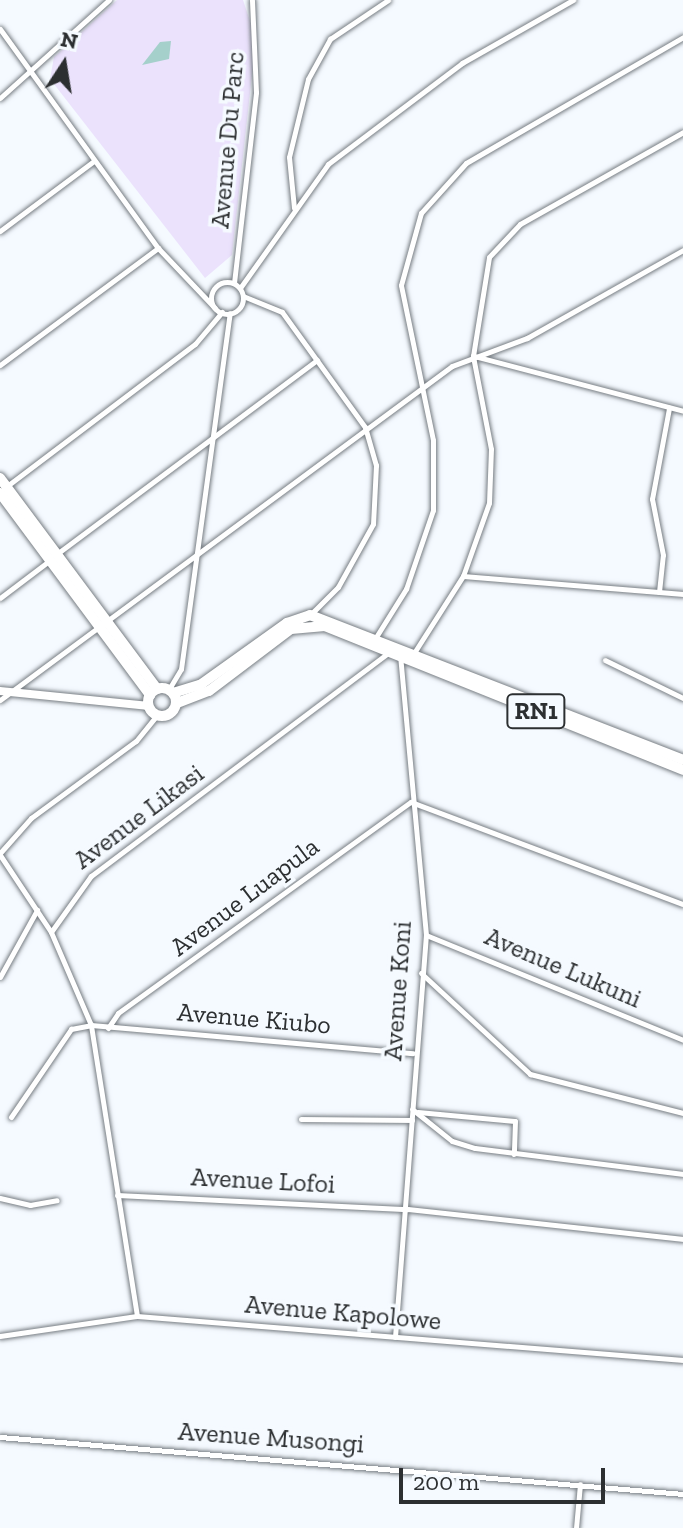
<!DOCTYPE html>
<style>
body{margin:0}
#map{position:relative;width:683px;height:1528px;overflow:hidden;background:#f5faff;font-family:"Zilla Slab",serif}
div>[style]{position:absolute}
[style*='--x']{left:calc(var(--x)*1px);top:calc(var(--y)*1px);width:calc(var(--w)*1px);rotate:calc(var(--a)*1deg)}
.green>*{inset:0;background:#ebe2fc}
.water>*{inset:0;background:#a5d0cb}
.roads{filter:drop-shadow(0 0 2px #777d83) drop-shadow(0 0 2px #777d83)}
.street>*{height:5px;margin:-2.5px;padding:0 2.5px;transform-origin:2.5px;border-radius:2.5px;background:#fff}
.street>.ring{margin:-2.5px;padding:0;box-sizing:content-box;background:none;border:5px solid #fff;border-radius:50%}
.secondary>*{height:8px;margin:-4px;padding:0 4px;transform-origin:4px;border-radius:4px;background:#fff}
.highway>*{height:10px;margin:-5px;padding:0 5px;transform-origin:5px;border-radius:5px;background:#fff}
.highway>.ring{margin:-5px;padding:0;box-sizing:content-box;background:none;border:10px solid #fff;border-radius:50%}
span{translate:-50% -50%;white-space:nowrap;text-align:center;line-height:1.15;-webkit-text-stroke:7px #f5faff;paint-order:stroke}
.shield-label span{padding:2px 6px;background:#f5faff;border:2px solid;border-radius:6px;-webkit-text-stroke-width:0}
.shield-label{font-size:24px;color:#2c2f31;font-weight:700}
.street-label{font-size:26px;color:#2c2f31}
.north{position:absolute;left:24px;top:24px;width:80px;height:80px;-webkit-text-stroke:6px #f5faff;paint-order:stroke;rotate:12deg;font-size:22px;font-weight:700;line-height:32px;text-align:center;color:#2c2f31}
.north::after{content:'';display:block;margin:auto;width:28px;height:36px;background:#2c2f31;clip-path:polygon(50% 0,100% 100%,50% 72%,0 100%)}
.scale{position:absolute;left:399px;top:1468px;width:206px;height:36px;box-sizing:border-box;border:4px solid #2c2f31;border-top:0;padding-left:10px;font-size:24px;line-height:28px;white-space:nowrap;color:#2c2f31;-webkit-text-stroke:6px #f5faff;paint-order:stroke}
</style>
<div id="map">
<div class="green">
<i style="clip-path:polygon(117px 0,243px 0,256px 39px,232px 255px,205px 278px,50px 79px,54px 57px)"></i>
</div>
<div class="water">
<i style="clip-path:polygon(171px 41px,169px 59px,142px 65px,160px 42px)"></i>
</div>
<div class="roads">
<div class="street">
<i style="--x:0;--y:29;--w:270;--a:54.2"></i>
<i style="--x:158;--y:248;--w:83;--a:46.5"></i>
<i style="--x:0;--y:98;--w:147;--a:-42"></i>
<i style="--x:294;--y:208;--w:51;--a:-95.6"></i>
<i style="--x:289;--y:157;--w:80;--a:-76.3"></i>
<i style="--x:308;--y:79;--w:46;--a:-61.2"></i>
<i style="--x:330;--y:39;--w:70;--a:-33.9"></i>
<i style="--x:0;--y:231;--w:117;--a:-36.7"></i>
<i class="ring" style="left:211px;top:282px;width:27px;height:27px"></i>
<i style="--x:234;--y:283;--w:192;--a:-83.4"></i>
<i style="--x:256;--y:92;--w:92;--a:-92.5"></i>
<i style="--x:240;--y:288;--w:152;--a:-54.6"></i>
<i style="--x:328;--y:164;--w:168;--a:-37"></i>
<i style="--x:462;--y:63;--w:128;--a:-29.6"></i>
<i style="--x:243;--y:296;--w:42;--a:22.3"></i>
<i style="--x:282;--y:312;--w:142;--a:54.2"></i>
<i style="--x:365;--y:427;--w:40;--a:74"></i>
<i style="--x:376;--y:465;--w:59;--a:92.9"></i>
<i style="--x:373;--y:524;--w:72;--a:119.1"></i>
<i style="--x:338;--y:587;--w:38;--a:135"></i>
<i style="--x:474;--y:356;--w:216;--a:14.7"></i>
<i style="--x:0;--y:365;--w:197;--a:-36.5"></i>
<i style="--x:7;--y:486;--w:236;--a:-37.1"></i>
<i style="--x:195;--y:344;--w:42;--a:-49.8"></i>
<i style="--x:58;--y:553;--w:323;--a:-36.7"></i>
<i style="--x:463;--y:576;--w:221;--a:4.7"></i>
<i style="--x:659;--y:592;--w:37;--a:-84"></i>
<i style="--x:663;--y:555;--w:57;--a:-101.1"></i>
<i style="--x:652;--y:499;--w:93;--a:-79.4"></i>
<i style="--x:0;--y:598;--w:63;--a:-37.2"></i>
<i style="--x:376;--y:637;--w:57;--a:-58"></i>
<i style="--x:406;--y:589;--w:83;--a:-71.1"></i>
<i style="--x:433;--y:510;--w:70;--a:-90"></i>
<i style="--x:433;--y:440;--w:158;--a:-101.7"></i>
<i style="--x:401;--y:285;--w:75;--a:-74.5"></i>
<i style="--x:421;--y:213;--w:67;--a:-48"></i>
<i style="--x:466;--y:163;--w:251;--a:-30.1"></i>
<i style="--x:412;--y:656;--w:95;--a:-57.5"></i>
<i style="--x:463;--y:576;--w:77;--a:-70.4"></i>
<i style="--x:489;--y:503;--w:54;--a:-87.9"></i>
<i style="--x:491;--y:449;--w:95;--a:-101"></i>
<i style="--x:473;--y:356;--w:100;--a:-80.8"></i>
<i style="--x:489;--y:257;--w:45;--a:-46.8"></i>
<i style="--x:520;--y:224;--w:187;--a:-29.4"></i>
<i style="--x:605;--y:660;--w:87;--a:26"></i>
<i style="--x:169;--y:689;--w:23;--a:-59"></i>
<i style="--x:181;--y:669;--w:359;--a:-82.2"></i>
<i style="--x:0;--y:700;--w:562;--a:-36.46"></i>
<i style="--x:452;--y:366;--w:80;--a:-20.5"></i>
<i style="--x:527;--y:338;--w:179;--a:-29.4"></i>
<i style="--x:0;--y:853;--w:47;--a:-48.5"></i>
<i style="--x:31;--y:818;--w:130;--a:-36.3"></i>
<i style="--x:136;--y:741;--w:33;--a:-51"></i>
<i style="--x:0;--y:855;--w:92;--a:56.5"></i>
<i style="--x:426;--y:935;--w:278;--a:22.2"></i>
<i style="--x:421;--y:973;--w:149;--a:42.8"></i>
<i style="--x:530;--y:1074;--w:158;--a:14.3"></i>
<i style="--x:0;--y:977;--w:77;--a:-61.1"></i>
<i style="--x:108;--y:1028;--w:18;--a:-56"></i>
<i style="--x:118;--y:1013;--w:361;--a:-35.8"></i>
<i style="--x:411;--y:802;--w:290;--a:20.6"></i>
<i style="--x:412;--y:1109;--w:51;--a:38.7"></i>
<i style="--x:452;--y:1141;--w:24;--a:17"></i>
<i style="--x:475;--y:1148;--w:210;--a:7.1"></i>
<i style="--x:418;--y:1112;--w:97;--a:5.3"></i>
<i style="--x:515;--y:1121;--w:33;--a:92"></i>
<i style="--x:11;--y:1117;--w:107;--a:-55.7"></i>
<i style="--x:71;--y:1029;--w:20;--a:-11"></i>
<i style="--x:91;--y:1025;--w:323;--a:5"></i>
<i style="--x:301;--y:1119;--w:111;--a:0.5"></i>
<i style="--x:117;--y:1195;--w:291;--a:2.8"></i>
<i style="--x:408;--y:1209;--w:277;--a:6.2"></i>
<i style="--x:0;--y:1198;--w:31;--a:13"></i>
<i style="--x:30;--y:1205;--w:27;--a:-10"></i>
<i style="--x:137;--y:1316;--w:295;--a:-99"></i>
<i style="--x:91;--y:1025;--w:101;--a:-113.3"></i>
<i style="--x:51;--y:932;--w:69;--a:-54.5"></i>
<i style="--x:91;--y:876;--w:371;--a:-36.9"></i>
<i style="--x:0;--y:1336;--w:138;--a:-8.3"></i>
<i style="--x:137;--y:1316;--w:548;--a:4.61"></i>
<i style="--x:395;--y:1337;--w:403;--a:-85.6"></i>
<i style="--x:426;--y:935;--w:279;--a:-95.3"></i>
<i style="--x:0;--y:1437;--w:685;--a:4.77"></i>
<i style="--x:576;--y:1528;--w:44;--a:-84.8"></i>
</div>
<div class="secondary">
<i style="--x:0;--y:691;--w:150;--a:5.7"></i>
</div>
<div class="highway">
<i style="--x:0;--y:478;--w:263;--a:53.3"></i>
<i style="--x:0;--y:493;--w:252;--a:53.4"></i>
<i class="ring" style="left:148px;top:688px;width:18px;height:18px"></i>
<i style="--x:173;--y:693;--w:28;--a:-17"></i>
<i style="--x:200;--y:685;--w:107;--a:-35.5"></i>
<i style="--x:287;--y:623;--w:24;--a:-19"></i>
<i style="--x:310;--y:615;--w:400;--a:21.2"></i>
<i style="--x:177;--y:703;--w:34;--a:-21"></i>
<i style="--x:209;--y:691;--w:103;--a:-37.1"></i>
<i style="--x:291;--y:629;--w:34;--a:-5"></i>
<i style="--x:325;--y:626;--w:386;--a:21.9"></i>
</div>
</div>
<div class="shield-label">
<span style="left:536px;top:711px">RN1</span>
</div>
<div class="street-label">
<span style="left:228px;top:140px;rotate:-85deg">Avenue Du Parc</span>
<span style="left:139px;top:817px;rotate:-37deg">Avenue Likasi</span>
<span style="left:245px;top:897px;rotate:-37deg">Avenue Luapula</span>
<span style="left:563px;top:968px;rotate:23deg">Avenue Lukuni</span>
<span style="left:398px;top:991px;rotate:-86deg">Avenue Koni</span>
<span style="left:254px;top:1019px;rotate:5deg">Avenue Kiubo</span>
<span style="left:263px;top:1181px;rotate:3deg">Avenue Lofoi</span>
<span style="left:343px;top:1313px;rotate:5deg">Avenue Kapolowe</span>
<span style="left:271px;top:1438px;rotate:4deg">Avenue Musongi</span>
</div>
<div class="north">N</div>
<div class="scale">200 m</div>
</div>
